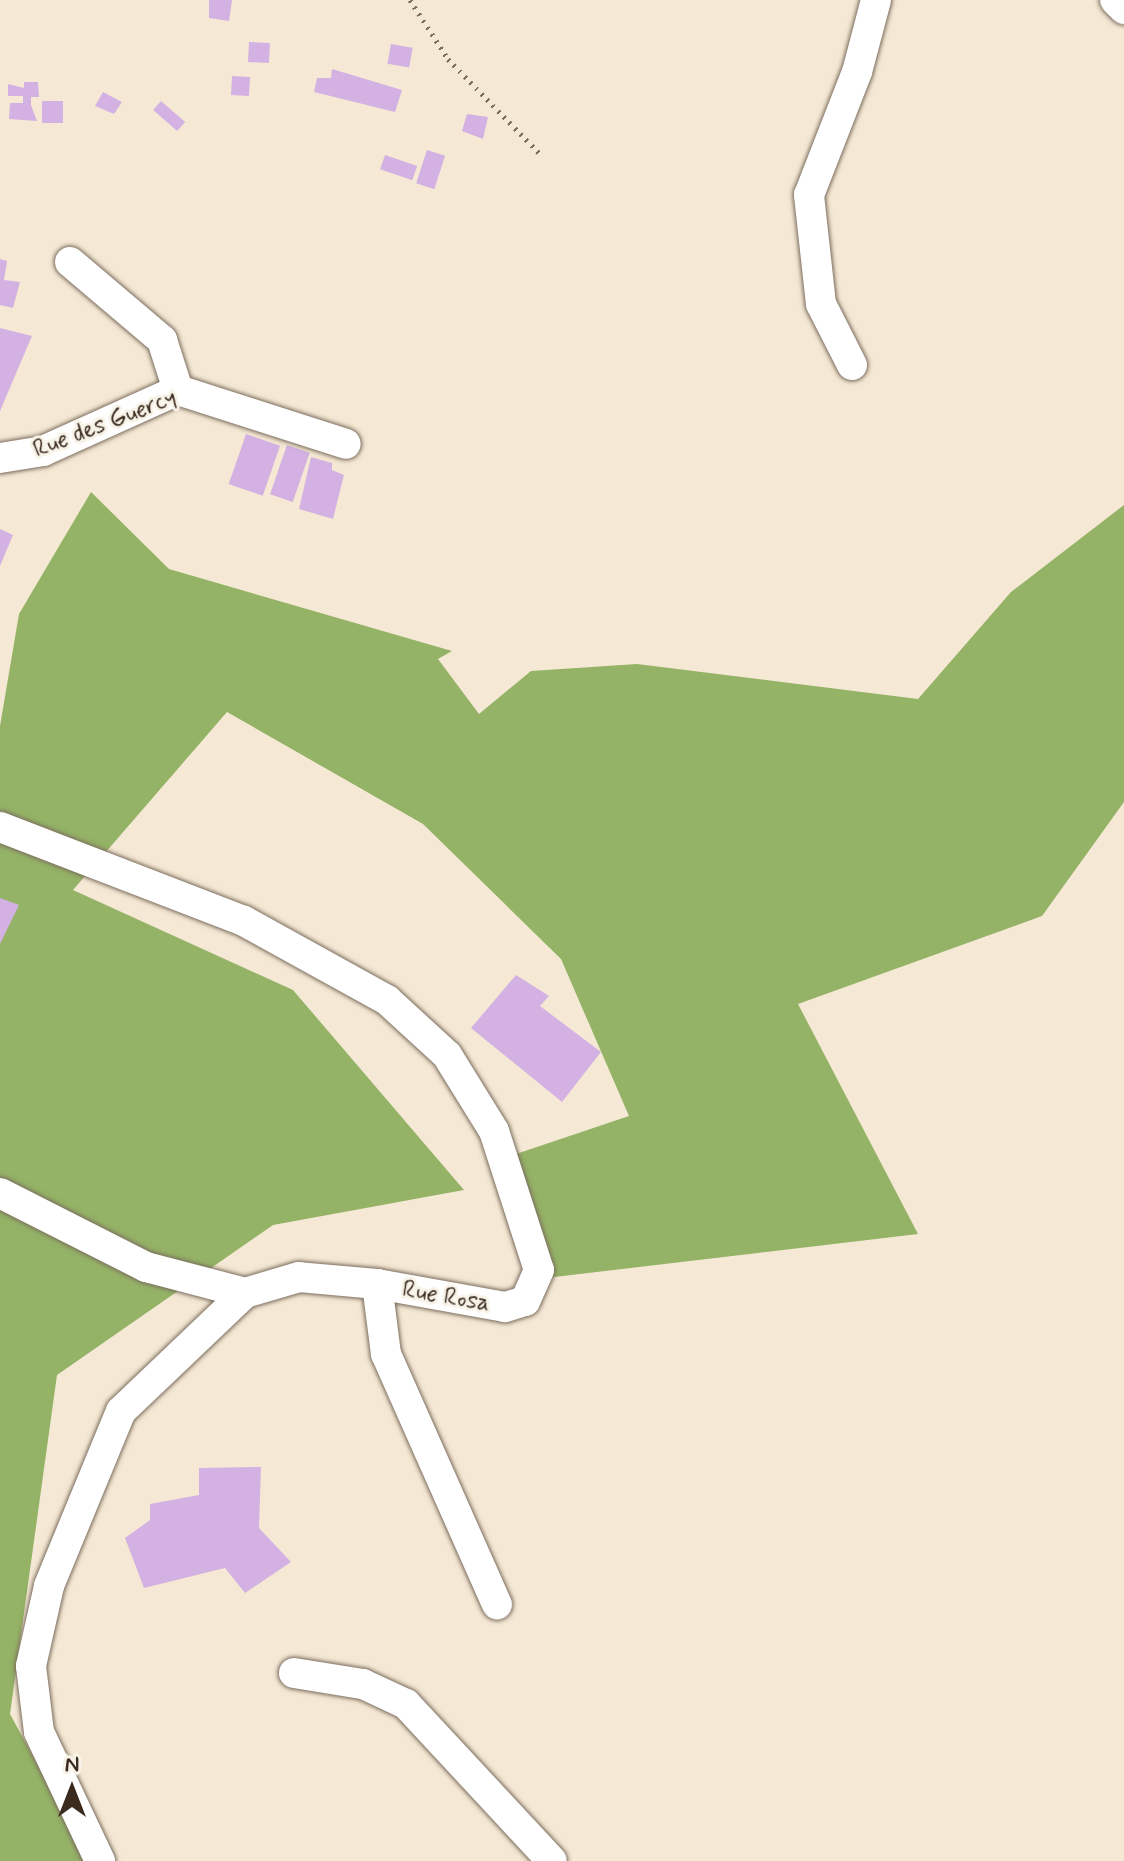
<!DOCTYPE html>
<style>
body{margin:0}
#map{position:relative;width:1124px;height:1861px;overflow:hidden;background:#f5e9d5;font-family:Mynerve,sans-serif}
div>[style]{position:absolute}
[style*='--x']{left:calc(var(--x)*1px);top:calc(var(--y)*1px);width:calc(var(--w)*1px);rotate:calc(var(--a)*1deg)}
.forest>*{inset:0;background:#94b366}
.building>*{inset:0;background:#d3b1e2;transform-origin:0 0}
.path>*{height:5px;margin-top:-2.5px;transform-origin:0;background:repeating-linear-gradient(90deg,#7c6d5e 0 2px,transparent 0 8px)}
.roads{filter:drop-shadow(0 0 2px #7c6d5e) drop-shadow(0 0 2px #7c6d5e)}
.street>*{height:30px;margin:-15px;padding:0 15px;transform-origin:15px;border-radius:15px;background:#fff}
span{translate:-50% -50%;white-space:nowrap;text-align:center;line-height:1.15;-webkit-text-stroke:6px #f7f3e8;paint-order:stroke}
.street-label{font-size:24px;color:#3b2a1e}
.north{position:absolute;left:32px;top:1749px;width:80px;height:80px;-webkit-text-stroke:6px #f7f3e8;paint-order:stroke;rotate:0deg;font-size:22px;font-weight:700;line-height:32px;text-align:center;color:#3b2a1e}
.north::after{content:'';display:block;margin:auto;width:28px;height:36px;background:#3b2a1e;clip-path:polygon(50% 0,100% 100%,50% 72%,0 100%)}
</style>
<div id="map">
<div class="forest">
<i style="clip-path:polygon(91px 492px,169px 569px,452px 651px,438px 659px,479px 714px,531px 671px,637px 664px,918px 699px,1011px 592px,1124px 505px,1124px 802px,1042px 916px,798px 1004px,918px 1234px,546px 1278px,516px 1154px,629px 1116px,561px 959px,423px 824px,227px 712px,73px 890px,293px 990px,464px 1190px,273px 1225px,57px 1375px,10px 1714px,90px 1861px,0 1861px,0 726px,19px 614px)"></i>
</div>
<div class="building">
<i style="clip-path:polygon(209px 0,232px 0,229px 21px,209px 18px)"></i>
<i style="left:249px;top:42px;width:21px;height:20px;rotate:3deg"></i>
<i style="left:391px;top:44px;width:22px;height:20px;rotate:10deg"></i>
<i style="clip-path:polygon(332px 69px,402px 90px,395px 112px,314px 92px,317px 78px,331px 78px)"></i>
<i style="left:232px;top:76px;width:18px;height:19px;rotate:3deg"></i>
<i style="clip-path:polygon(24px 82px,38px 82px,39px 97px,31px 97px,31px 105px,37px 121px,9px 119px,10px 103px,23px 103px,23px 96px,8px 96px,8px 84px,24px 88px)"></i>
<i style="clip-path:polygon(103px 92px,122px 102px,114px 114px,95px 106px)"></i>
<i style="left:42px;top:101px;width:21px;height:22px"></i>
<i style="left:161px;top:101px;width:32px;height:12px;rotate:41deg"></i>
<i style="clip-path:polygon(467px 114px,488px 117px,483px 139px,462px 131px)"></i>
<i style="left:427px;top:150px;width:19px;height:35px;rotate:18deg"></i>
<i style="left:385px;top:155px;width:34px;height:15px;rotate:19deg"></i>
<i style="clip-path:polygon(0 259px,7px 261px,4px 280px,20px 282px,13px 308px,0 305px)"></i>
<i style="clip-path:polygon(0 328px,32px 336px,0 411px)"></i>
<i style="left:246px;top:434px;width:36px;height:53px;rotate:19deg"></i>
<i style="left:287px;top:445px;width:24px;height:52px;rotate:19deg"></i>
<i style="clip-path:polygon(311px 457px,332px 463px,332px 470px,344px 475px,333px 519px,299px 509px)"></i>
<i style="clip-path:polygon(0 529px,13px 535px,0 566px)"></i>
<i style="clip-path:polygon(0 898px,19px 905px,0 944px)"></i>
<i style="clip-path:polygon(516px 975px,549px 996px,540px 1006px,601px 1052px,562px 1102px,471px 1028px)"></i>
<i style="clip-path:polygon(261px 1467px,259px 1528px,291px 1562px,245px 1593px,225px 1568px,144px 1588px,125px 1538px,150px 1520px,150px 1504px,199px 1495px,199px 1468px)"></i>
</div>
<div class="path">
<i style="--x:410;--y:0;--w:70;--a:57.2"></i>
<i style="--x:448;--y:59;--w:132;--a:45.9"></i>
</div>
<div class="roads">
<div class="street">
<i style="--x:1115;--y:0;--w:13;--a:45"></i>
<i style="--x:70;--y:262;--w:121;--a:40.3"></i>
<i style="--x:162;--y:340;--w:52;--a:72.3"></i>
<i style="--x:852;--y:365;--w:68;--a:-116.9"></i>
<i style="--x:821;--y:304;--w:110;--a:-96.3"></i>
<i style="--x:809;--y:195;--w:132;--a:-68.7"></i>
<i style="--x:857;--y:72;--w:74;--a:-75.2"></i>
<i style="--x:0;--y:458;--w:44;--a:-9.2"></i>
<i style="--x:43;--y:451;--w:148;--a:-24.3"></i>
<i style="--x:178;--y:390;--w:176;--a:17.8"></i>
<i style="--x:0;--y:827;--w:261;--a:21.1"></i>
<i style="--x:244;--y:921;--w:163;--a:28.9"></i>
<i style="--x:387;--y:1000;--w:81;--a:42.5"></i>
<i style="--x:447;--y:1055;--w:89;--a:58.3"></i>
<i style="--x:494;--y:1131;--w:146;--a:72.1"></i>
<i style="--x:539;--y:1270;--w:34;--a:114"></i>
<i style="--x:525;--y:1301;--w:21;--a:163"></i>
<i style="--x:505;--y:1307;--w:130;--a:-169.8"></i>
<i style="--x:377;--y:1284;--w:78;--a:-174.9"></i>
<i style="--x:299;--y:1277;--w:56;--a:163.5"></i>
<i style="--x:245;--y:1293;--w:171;--a:136.4"></i>
<i style="--x:121;--y:1411;--w:189;--a:112.4"></i>
<i style="--x:49;--y:1586;--w:82;--a:102.7"></i>
<i style="--x:31;--y:1666;--w:66;--a:83.1"></i>
<i style="--x:39;--y:1732;--w:143;--a:64.7"></i>
<i style="--x:0;--y:1193;--w:164;--a:26.9"></i>
<i style="--x:146;--y:1267;--w:102;--a:14.7"></i>
<i style="--x:377;--y:1284;--w:71;--a:82.7"></i>
<i style="--x:386;--y:1354;--w:274;--a:66.1"></i>
<i style="--x:294;--y:1673;--w:70;--a:9.1"></i>
<i style="--x:363;--y:1684;--w:47;--a:24.9"></i>
<i style="--x:406;--y:1704;--w:214;--a:47.1"></i>
</div>
</div>
<div class="street-label">
<span style="left:105px;top:424px;rotate:-21deg">Rue des Guercy</span>
<span style="left:446px;top:1297px;rotate:10deg">Rue Rosa</span>
</div>
<div class="north">N</div>
</div>
